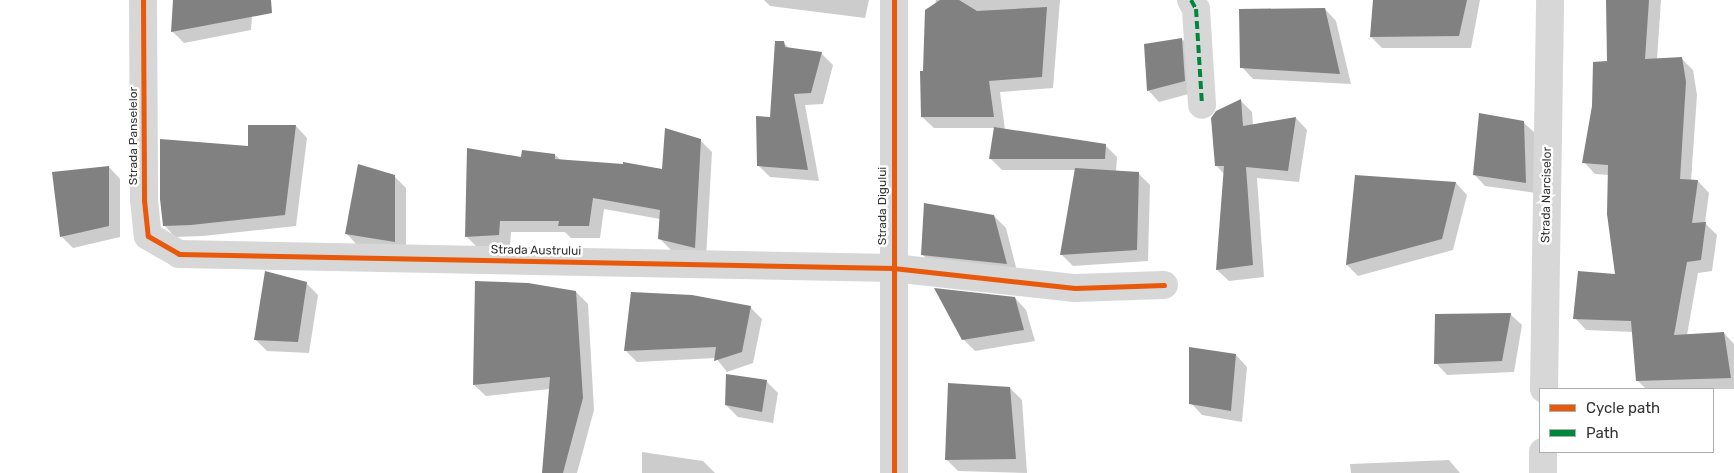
<!DOCTYPE html>
<style>
body{margin:0}
#map{position:relative;width:1734px;height:473px;overflow:hidden;background:#fff;font-family:Rubik,sans-serif}
div>[style]{position:absolute}
[style*='--x']{left:calc(var(--x)*1px);top:calc(var(--y)*1px);width:calc(var(--w)*1px);rotate:calc(var(--a)*1deg)}
.shadow>*{inset:0;background:#0003}
.building>*{inset:0;background:#818181}
.minor>*{height:28px;margin:-14px;padding:0 14px;transform-origin:14px;border-radius:14px;background:#d7d7d7}
.tertiary>*{height:28px;margin:-14px;padding:0 14px;transform-origin:14px;border-radius:14px;background:#d7d7d7}
.quiet>*{height:4px;margin-top:-2px;transform-origin:0;background:repeating-linear-gradient(90deg,#00873e 0 8px,transparent 0 12px)}
.cycleway>*{height:5px;margin:-2.5px;padding:0 2.5px;transform-origin:2.5px;border-radius:2.5px;background:#e8590c}
span{translate:-50% -50%;white-space:nowrap;text-align:center;line-height:1.15;-webkit-text-stroke:5px #fff;paint-order:stroke}
.street-label{font-size:12px;color:#333}
.legend{position:absolute;left:1539px;top:388px;width:175px;height:65px;box-sizing:border-box;background:#fff;border:1px solid #adadad;margin:0;padding:6px 9px;list-style:none;font-size:15px;color:#333}
.legend li{display:flex;align-items:center;gap:10px;height:25px}
.legend b{width:25px;border:1px solid #adadad}
</style>
<div id="map">
<div class="shadow">
<i style="clip-path:polygon(174px 0,253px 0,251px 30px,184px 43px,172px 31px)"></i>
<i style="clip-path:polygon(764px 0,869px 0,865px 18px,770px 6px)"></i>
<i style="clip-path:polygon(936px 0,1060px 0,1053px 88px,1000px 92px,1005px 130px,1105px 145px,1117px 157px,1116px 172px,1139px 174px,1150px 185px,1148px 261px,1073px 266px,1061px 254px,1076px 170px,1002px 170px,991px 159px,995px 128px,934px 128px,922px 117px,924px 72px)"></i>
<i style="clip-path:polygon(1375px 0,1480px 0,1471px 48px,1382px 48px,1371px 37px)"></i>
<i style="clip-path:polygon(1607px 0,1661px 0,1657px 60px,1682px 59px,1693px 70px,1697px 95px,1691px 181px,1698px 181px,1709px 193px,1705px 223px,1717px 235px,1712px 271px,1698px 273px,1687px 335px,1724px 333px,1734px 344px,1734px 389px,1646px 389px,1638px 381px,1633px 332px,1586px 330px,1575px 318px,1616px 275px,1609px 175px,1595px 174px,1584px 162px,1608px 62px)"></i>
<i style="clip-path:polygon(1325px 9px,1336px 21px,1351px 84px,1253px 79px,1242px 67px)"></i>
<i style="clip-path:polygon(1182px 39px,1193px 50px,1196px 92px,1159px 102px,1148px 90px)"></i>
<i style="clip-path:polygon(783px 42px,790px 49px,821px 53px,833px 65px,823px 104px,805px 105px,819px 181px,770px 177px,759px 166px,771px 119px)"></i>
<i style="clip-path:polygon(1241px 101px,1252px 112px,1253px 125px,1296px 118px,1307px 130px,1299px 182px,1257px 178px,1264px 277px,1229px 281px,1217px 270px,1224px 174px,1216px 165px)"></i>
<i style="clip-path:polygon(1523px 122px,1535px 133px,1537px 193px,1485px 186px,1474px 174px)"></i>
<i style="clip-path:polygon(296px 126px,307px 138px,296px 226px,203px 236px,175px 237px,164px 225px,249px 147px)"></i>
<i style="clip-path:polygon(700px 140px,712px 152px,706px 259px,671px 250px,659px 238px,660px 219px,604px 209px,600px 238px,571px 238px,565px 232px,511px 232px,510px 246px,478px 248px,467px 237px,522px 159px,555px 155px,561px 160px,663px 171px)"></i>
<i style="clip-path:polygon(109px 167px,120px 179px,120px 237px,73px 248px,62px 237px,54px 173px)"></i>
<i style="clip-path:polygon(394px 176px,406px 188px,406px 253px,358px 246px,347px 234px)"></i>
<i style="clip-path:polygon(1356px 177px,1456px 183px,1467px 195px,1453px 250px,1358px 276px,1347px 265px)"></i>
<i style="clip-path:polygon(994px 216px,1006px 228px,1018px 275px,934px 267px,923px 255px)"></i>
<i style="clip-path:polygon(306px 283px,318px 295px,309px 353px,267px 351px,255px 339px)"></i>
<i style="clip-path:polygon(576px 292px,588px 304px,594px 410px,577px 473px,544px 473px,550px 389px,486px 396px,474px 385px)"></i>
<i style="clip-path:polygon(1015px 298px,1026px 310px,1035px 341px,975px 351px,963px 339px)"></i>
<i style="clip-path:polygon(750px 307px,762px 319px,753px 363px,727px 372px,716px 358px,637px 362px,625px 350px)"></i>
<i style="clip-path:polygon(1510px 314px,1522px 325px,1514px 372px,1447px 375px,1436px 363px)"></i>
<i style="clip-path:polygon(1236px 355px,1247px 367px,1242px 422px,1202px 415px,1191px 403px)"></i>
<i style="clip-path:polygon(766px 381px,778px 393px,773px 423px,738px 417px,726px 405px)"></i>
<i style="clip-path:polygon(1010px 388px,1022px 400px,1027px 473px,958px 471px,946px 459px)"></i>
<i style="clip-path:polygon(642px 452px,703px 461px,715px 473px,642px 473px)"></i>
<i style="clip-path:polygon(1449px 460px,1460px 473px,1351px 473px,1350px 464px)"></i>
</div>
<div class="building">
<i style="clip-path:polygon(173px 0,271px 0,272px 13px,171px 32px)"></i>
<i style="clip-path:polygon(940px 0,959px 0,977px 11px,1047px 7px,1042px 77px,989px 81px,994px 117px,921px 117px,920px 71px,923px 71px,925px 10px)"></i>
<i style="clip-path:polygon(1373px 0,1467px 0,1459px 36px,1370px 37px)"></i>
<i style="clip-path:polygon(1606px 0,1649px 0,1645px 59px,1682px 57px,1686px 82px,1680px 179px,1698px 180px,1692px 223px,1706px 222px,1701px 260px,1687px 262px,1674px 335px,1724px 332px,1731px 378px,1636px 381px,1631px 321px,1573px 319px,1578px 271px,1615px 274px,1607px 214px,1608px 165px,1582px 163px,1592px 106px,1593px 62px,1607px 61px)"></i>
<i style="clip-path:polygon(1325px 8px,1340px 74px,1240px 68px,1239px 9px)"></i>
<i style="clip-path:polygon(1182px 38px,1185px 81px,1147px 91px,1144px 44px)"></i>
<i style="clip-path:polygon(775px 41px,784px 41px,785px 47px,822px 52px,811px 93px,794px 94px,808px 170px,757px 166px,756px 116px,770px 117px)"></i>
<i style="clip-path:polygon(1241px 99px,1243px 126px,1296px 117px,1288px 171px,1246px 167px,1253px 265px,1216px 270px,1224px 166px,1215px 166px,1211px 118px,1216px 111px)"></i>
<i style="clip-path:polygon(1479px 113px,1524px 121px,1526px 183px,1473px 175px)"></i>
<i style="clip-path:polygon(248px 125px,296px 125px,285px 215px,191px 225px,163px 226px,160px 199px,160px 139px,248px 146px)"></i>
<i style="clip-path:polygon(994px 127px,1106px 144px,1105px 159px,989px 159px)"></i>
<i style="clip-path:polygon(665px 128px,701px 139px,695px 248px,658px 239px,660px 210px,593px 198px,589px 226px,558px 226px,559px 221px,500px 221px,499px 235px,465px 237px,467px 148px,521px 157px,522px 150px,555px 154px,555px 159px,623px 164px,623px 162px,662px 169px)"></i>
<i style="clip-path:polygon(358px 164px,395px 175px,395px 242px,345px 234px)"></i>
<i style="clip-path:polygon(109px 166px,109px 226px,60px 237px,52px 172px)"></i>
<i style="clip-path:polygon(1075px 168px,1139px 172px,1137px 250px,1060px 255px)"></i>
<i style="clip-path:polygon(1355px 175px,1456px 182px,1442px 239px,1346px 265px)"></i>
<i style="clip-path:polygon(924px 203px,994px 215px,1007px 264px,921px 255px)"></i>
<i style="clip-path:polygon(265px 271px,307px 282px,298px 342px,254px 340px)"></i>
<i style="clip-path:polygon(475px 281px,528px 283px,576px 291px,583px 398px,563px 473px,542px 473px,550px 377px,473px 385px)"></i>
<i style="clip-path:polygon(934px 288px,1015px 297px,1024px 330px,962px 340px)"></i>
<i style="clip-path:polygon(631px 292px,692px 295px,751px 306px,742px 352px,714px 361px,716px 347px,624px 351px)"></i>
<i style="clip-path:polygon(1511px 313px,1502px 361px,1434px 364px,1435px 314px)"></i>
<i style="clip-path:polygon(1189px 347px,1236px 354px,1231px 411px,1189px 404px)"></i>
<i style="clip-path:polygon(726px 374px,767px 380px,762px 412px,725px 405px)"></i>
<i style="clip-path:polygon(948px 383px,1010px 387px,1016px 459px,945px 460px)"></i>
</div>
<div class="minor">
<i style="--x:143;--y:0;--w:200;--a:89.7"></i>
<i style="--x:144;--y:200;--w:36;--a:84"></i>
<i style="--x:148;--y:236;--w:36;--a:30"></i>
<i style="--x:179;--y:254;--w:714;--a:1.12"></i>
<i style="--x:893;--y:268;--w:183;--a:6.3"></i>
<i style="--x:1075;--y:288;--w:89;--a:-1.9"></i>
<i style="--x:1191;--y:0;--w:10;--a:61"></i>
<i style="--x:1196;--y:9;--w:96;--a:86.4"></i>
<i style="--x:1544;--y:389;--w:389;--a:-89.1"></i>
<i style="--x:1543;--y:473;--w:21;--a:-90"></i>
</div>
<div class="tertiary">
<i style="--x:894;--y:473;--w:473;--a:-90"></i>
</div>
<div class="quiet">
<i style="--x:1191;--y:0;--w:10;--a:61"></i>
<i style="--x:1196;--y:9;--w:96;--a:86.4"></i>
</div>
<div class="cycleway">
<i style="--x:143;--y:0;--w:200;--a:89.7"></i>
<i style="--x:144;--y:200;--w:36;--a:84"></i>
<i style="--x:148;--y:236;--w:36;--a:30"></i>
<i style="--x:179;--y:254;--w:714;--a:1.12"></i>
<i style="--x:893;--y:268;--w:183;--a:6.3"></i>
<i style="--x:1075;--y:288;--w:89;--a:-1.9"></i>
<i style="--x:894;--y:473;--w:473;--a:-90"></i>
</div>
<div class="street-label">
<span style="left:134px;top:136px;rotate:-90deg">Strada Panselelor</span>
<span style="left:1547px;top:195px;rotate:-89deg">Strada Narciselor</span>
<span style="left:883px;top:206px;rotate:-90deg">Strada Digului</span>
<span style="left:536px;top:251px;rotate:1deg">Strada Austrului</span>
</div>
<ul class="legend">
<li><b style="height:6px;background:#e8590c"></b>Cycle path</li>
<li><b style="height:6px;background:#00873e"></b>Path</li>
</ul>
</div>
